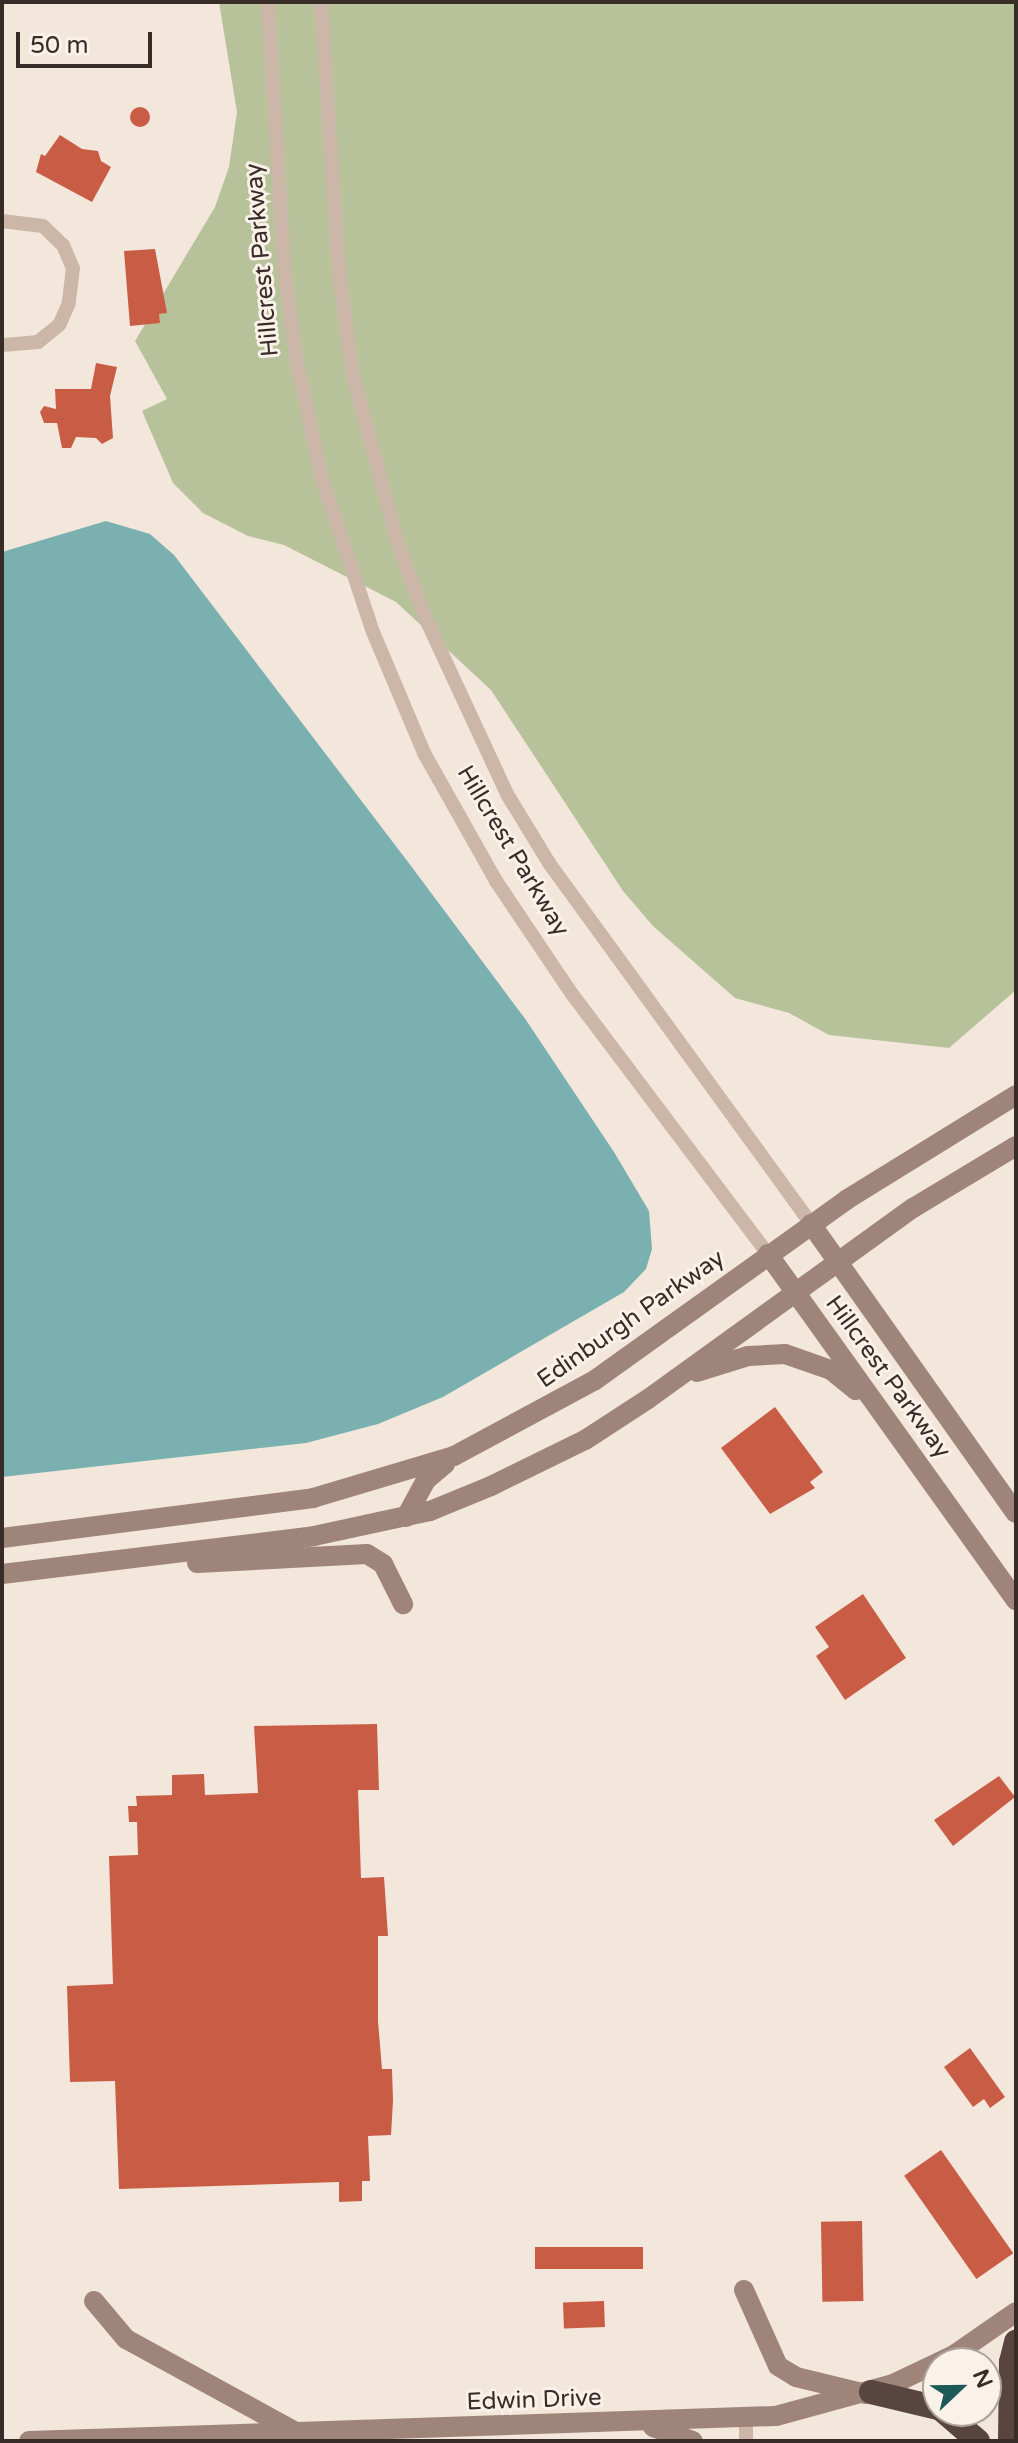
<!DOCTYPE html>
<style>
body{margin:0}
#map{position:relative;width:1018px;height:2443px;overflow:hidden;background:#f3e7dc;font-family:"Varela Round",sans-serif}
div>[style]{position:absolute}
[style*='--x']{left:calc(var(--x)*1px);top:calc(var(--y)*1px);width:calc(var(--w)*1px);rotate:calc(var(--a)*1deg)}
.green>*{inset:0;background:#b7c29b}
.water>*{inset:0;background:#7ab0af}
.building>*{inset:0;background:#c95c44;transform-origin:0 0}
.round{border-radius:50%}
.street>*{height:14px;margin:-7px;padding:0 7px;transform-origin:7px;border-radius:7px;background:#cbb6a7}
.secondary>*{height:20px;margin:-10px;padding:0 10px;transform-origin:10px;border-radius:10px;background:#9f8479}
.highway>*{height:24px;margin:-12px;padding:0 12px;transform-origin:12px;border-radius:12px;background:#59453f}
span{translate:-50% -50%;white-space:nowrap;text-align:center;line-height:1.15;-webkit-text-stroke:6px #faf1e8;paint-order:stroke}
.street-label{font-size:24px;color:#382c28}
.frame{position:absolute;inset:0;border:4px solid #382c28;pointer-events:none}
.north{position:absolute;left:922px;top:2347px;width:80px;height:80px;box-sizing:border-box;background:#faf1e8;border:2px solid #aca29b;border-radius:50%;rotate:68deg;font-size:22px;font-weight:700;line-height:32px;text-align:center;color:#382c28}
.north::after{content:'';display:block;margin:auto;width:28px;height:36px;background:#1c5a5a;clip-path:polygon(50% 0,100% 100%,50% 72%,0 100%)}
.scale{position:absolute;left:16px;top:32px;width:136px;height:36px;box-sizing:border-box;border:4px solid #382c28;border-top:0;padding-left:10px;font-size:24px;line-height:28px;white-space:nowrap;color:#382c28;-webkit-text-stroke:6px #faf1e8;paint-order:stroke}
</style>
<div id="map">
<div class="green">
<i style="clip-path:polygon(219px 2px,1016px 2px,1016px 990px,949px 1048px,829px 1035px,789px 1013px,735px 998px,653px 926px,623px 891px,491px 690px,396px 602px,284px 545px,248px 536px,203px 513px,173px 483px,142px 411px,167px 399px,135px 341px,215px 207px,229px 167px,237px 112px)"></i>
</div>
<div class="water">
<i style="clip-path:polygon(106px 521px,150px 534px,174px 555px,408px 862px,526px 1020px,614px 1152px,649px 1211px,652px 1249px,646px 1269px,624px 1292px,443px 1397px,378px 1424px,306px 1443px,2px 1477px,2px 552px)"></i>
</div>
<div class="building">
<i class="round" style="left:130px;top:107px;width:20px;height:20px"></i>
<i style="clip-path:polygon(60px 135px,82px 149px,98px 151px,101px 161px,111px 167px,92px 202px,36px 172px,41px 154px,45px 156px)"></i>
<i style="clip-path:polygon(155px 249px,167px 313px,159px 314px,160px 323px,130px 326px,124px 251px)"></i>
<i style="clip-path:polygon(96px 363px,117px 367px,110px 396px,113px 438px,102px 444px,96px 438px,76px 437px,71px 448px,62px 448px,57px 423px,44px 423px,40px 412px,44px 406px,56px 409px,55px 389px,91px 389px)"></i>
<i style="clip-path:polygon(775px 1407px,823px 1472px,810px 1482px,815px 1488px,770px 1514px,721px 1448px)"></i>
<i style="clip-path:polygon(863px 1594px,906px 1658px,845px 1700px,816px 1656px,829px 1647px,815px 1627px)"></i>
<i style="clip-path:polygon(377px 1724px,379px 1790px,358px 1790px,361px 1878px,384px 1877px,388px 1936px,378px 1936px,378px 2021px,382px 2069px,392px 2069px,393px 2101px,391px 2135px,368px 2136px,370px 2181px,362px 2181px,362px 2201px,339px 2202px,339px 2182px,119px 2189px,115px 2081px,70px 2082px,67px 1986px,113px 1984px,109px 1856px,138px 1855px,137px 1822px,129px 1822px,128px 1806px,137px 1806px,136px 1796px,172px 1795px,172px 1775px,204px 1774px,205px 1795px,258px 1793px,254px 1726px)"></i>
<i style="clip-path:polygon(999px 1776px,1015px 1797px,953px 1846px,934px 1820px)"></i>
<i style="clip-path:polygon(970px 2048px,1005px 2097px,990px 2108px,984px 2099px,973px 2107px,944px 2067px)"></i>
<i style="left:941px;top:2150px;width:126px;height:45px;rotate:55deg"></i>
<i style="left:862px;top:2221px;width:80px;height:41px;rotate:89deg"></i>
<i style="left:643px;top:2247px;width:22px;height:108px;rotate:90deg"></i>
<i style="left:604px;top:2301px;width:26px;height:41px;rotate:88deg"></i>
</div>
<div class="street">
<i style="--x:268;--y:2;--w:264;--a:86.5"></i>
<i style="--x:284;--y:266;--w:92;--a:82.5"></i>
<i style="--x:296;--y:357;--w:125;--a:78"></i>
<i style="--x:322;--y:479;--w:161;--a:71.6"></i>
<i style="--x:373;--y:632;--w:131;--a:67.1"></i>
<i style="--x:424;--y:753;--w:147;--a:60.6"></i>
<i style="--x:496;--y:881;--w:136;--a:56.1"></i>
<i style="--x:572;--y:994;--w:326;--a:53"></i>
<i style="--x:321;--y:2;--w:271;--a:86.2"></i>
<i style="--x:339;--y:272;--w:105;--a:82.3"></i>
<i style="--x:353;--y:376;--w:170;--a:75"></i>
<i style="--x:397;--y:540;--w:80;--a:70.2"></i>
<i style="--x:424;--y:615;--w:197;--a:65.1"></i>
<i style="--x:507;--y:794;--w:81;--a:58.7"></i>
<i style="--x:549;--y:863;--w:446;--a:54"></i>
<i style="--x:2;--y:221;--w:41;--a:7"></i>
<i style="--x:43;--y:226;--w:28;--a:44"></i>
<i style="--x:63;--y:245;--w:25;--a:67"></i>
<i style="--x:73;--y:268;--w:35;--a:97"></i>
<i style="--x:69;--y:303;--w:24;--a:114"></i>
<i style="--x:59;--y:325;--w:27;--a:141"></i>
<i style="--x:38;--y:342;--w:36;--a:175"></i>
<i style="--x:746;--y:2419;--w:22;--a:90"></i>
</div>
<div class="secondary">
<i style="--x:811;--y:1224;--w:354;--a:54.7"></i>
<i style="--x:768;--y:1254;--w:426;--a:54.4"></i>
<i style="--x:697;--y:1372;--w:53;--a:-17.4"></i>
<i style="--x:748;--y:1356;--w:37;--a:-3"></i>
<i style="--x:785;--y:1354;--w:49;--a:19.2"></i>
<i style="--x:831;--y:1370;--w:32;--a:39"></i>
<i style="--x:406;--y:1517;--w:42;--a:-61.6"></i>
<i style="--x:426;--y:1480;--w:25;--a:-40"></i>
<i style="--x:2;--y:1538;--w:314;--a:-7.3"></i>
<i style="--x:313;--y:1498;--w:147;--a:-16.6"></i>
<i style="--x:454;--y:1456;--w:160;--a:-28.3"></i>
<i style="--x:595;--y:1380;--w:309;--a:-35.6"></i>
<i style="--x:846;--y:1200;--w:200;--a:-31.7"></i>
<i style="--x:197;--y:1563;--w:170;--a:-3"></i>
<i style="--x:367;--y:1554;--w:19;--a:32"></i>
<i style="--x:383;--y:1564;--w:45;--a:63.4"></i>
<i style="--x:2;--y:1574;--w:314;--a:-6.9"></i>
<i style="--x:314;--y:1536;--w:119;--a:-12.2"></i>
<i style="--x:430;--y:1511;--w:66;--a:-22.3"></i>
<i style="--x:491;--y:1486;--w:105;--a:-26.1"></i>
<i style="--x:585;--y:1440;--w:75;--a:-33.1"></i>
<i style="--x:648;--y:1399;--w:327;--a:-35.8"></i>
<i style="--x:913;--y:1208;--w:120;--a:-31"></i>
<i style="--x:744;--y:2290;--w:83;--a:65.9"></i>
<i style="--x:778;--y:2366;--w:21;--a:31"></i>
<i style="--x:796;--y:2377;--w:72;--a:13.7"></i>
<i style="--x:94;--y:2301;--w:50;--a:49.9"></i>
<i style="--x:126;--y:2339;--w:192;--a:28.7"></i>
<i style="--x:653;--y:2427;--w:42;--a:19.3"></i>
<i style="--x:29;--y:2441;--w:747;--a:-1.92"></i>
<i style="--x:776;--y:2416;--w:121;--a:-15.3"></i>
<i style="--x:893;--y:2384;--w:68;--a:-25.4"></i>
<i style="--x:954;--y:2355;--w:75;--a:-34.7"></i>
</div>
<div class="highway">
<i style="--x:871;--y:2392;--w:69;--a:13.4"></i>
<i style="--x:943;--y:2411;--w:46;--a:40.6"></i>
<i style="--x:1010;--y:2441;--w:79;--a:-89.3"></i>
<i style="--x:1011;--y:2362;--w:21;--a:-76"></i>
</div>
<div class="street-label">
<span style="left:262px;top:260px;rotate:-95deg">Hillcrest Parkway</span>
<span style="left:513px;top:851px;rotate:59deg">Hillcrest Parkway</span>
<span style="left:631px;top:1319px;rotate:-35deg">Edinburgh Parkway</span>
<span style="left:888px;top:1377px;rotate:54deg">Hillcrest Parkway</span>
<span style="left:534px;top:2400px;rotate:-2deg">Edwin Drive</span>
</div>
<div class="frame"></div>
<div class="north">N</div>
<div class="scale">50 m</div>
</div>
